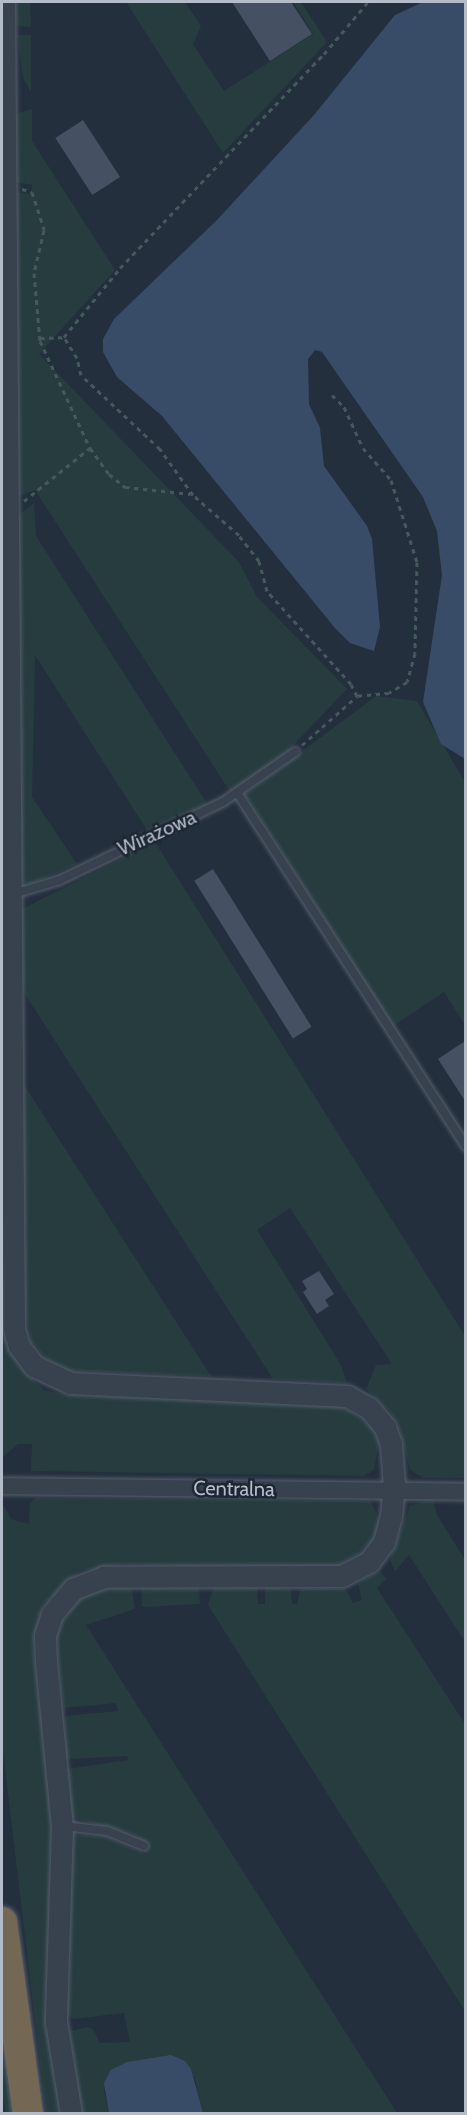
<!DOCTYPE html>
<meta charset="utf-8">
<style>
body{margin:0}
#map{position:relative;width:467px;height:2115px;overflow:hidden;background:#242f3e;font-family:Cabin,sans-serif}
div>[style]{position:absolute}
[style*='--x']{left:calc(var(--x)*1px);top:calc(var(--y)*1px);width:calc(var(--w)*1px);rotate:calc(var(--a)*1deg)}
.green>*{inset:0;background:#263c3f;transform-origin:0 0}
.water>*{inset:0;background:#394c67}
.building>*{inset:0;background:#455162;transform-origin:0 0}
.path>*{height:3px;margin-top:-1.5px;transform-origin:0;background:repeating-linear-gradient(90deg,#44595c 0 4.5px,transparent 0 9px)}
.roads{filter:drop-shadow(0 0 2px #565f6c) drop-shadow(0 0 2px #565f6c)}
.service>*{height:8px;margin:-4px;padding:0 4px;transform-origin:4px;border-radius:4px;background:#38414e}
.minor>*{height:16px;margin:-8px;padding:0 8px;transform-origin:8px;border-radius:8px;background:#38414e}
.tertiary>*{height:21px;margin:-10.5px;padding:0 10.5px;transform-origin:10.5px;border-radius:10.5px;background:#38414e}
.motorway>*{height:30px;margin:-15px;padding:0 15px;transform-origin:15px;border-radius:15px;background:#746855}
span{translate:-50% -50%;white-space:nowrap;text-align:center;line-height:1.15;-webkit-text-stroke:5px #1d2633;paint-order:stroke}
.street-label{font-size:20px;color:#b4bcc9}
.frame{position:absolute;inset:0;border:3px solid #b4bcc9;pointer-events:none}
</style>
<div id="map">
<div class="green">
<i style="clip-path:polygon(14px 2px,30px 2px,31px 27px,16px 26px)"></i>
<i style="clip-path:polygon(126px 2px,185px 2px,201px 26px,193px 44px,224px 91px,313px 34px,293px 2px,301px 2px,327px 42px,223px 153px)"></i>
<i style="clip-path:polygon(17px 35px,31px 35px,31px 92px,23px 78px)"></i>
<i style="clip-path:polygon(32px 109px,32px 141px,115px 270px,39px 354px,239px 562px,257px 597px,347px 689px,266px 774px,231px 793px,35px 490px,16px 497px,15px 192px,31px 194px,32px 185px,15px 182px,16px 114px)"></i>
<i style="clip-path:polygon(34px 503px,36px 536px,208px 805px,147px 830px,35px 655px,32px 797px,77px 864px,29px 885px,20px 880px,16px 518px)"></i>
<i style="clip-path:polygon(376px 696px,417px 701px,465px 782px,465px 1025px,444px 992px,393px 1026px,245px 794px)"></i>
<i style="clip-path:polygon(2px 821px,3px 1238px,2px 1305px)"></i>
<i style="clip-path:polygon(155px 842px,465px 1336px,465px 1478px,424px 1478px,410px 1470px,398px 1425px,389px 1410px,366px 1389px,376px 1365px,392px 1364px,290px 1208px,257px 1230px,341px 1365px,347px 1383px,273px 1379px,21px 988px,16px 912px)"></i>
<i style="clip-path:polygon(19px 1077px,211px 1376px,69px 1371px,46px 1359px,31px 1340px,24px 1307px)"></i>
<i style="clip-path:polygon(2px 1324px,8px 1347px,24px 1371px,44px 1390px,66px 1395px,341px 1405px,372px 1428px,379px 1442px,374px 1470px,364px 1476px,31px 1471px,32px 1444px,18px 1444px,2px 1458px)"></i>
<i style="clip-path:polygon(433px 1497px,437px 1515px,465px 1560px,465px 1642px,409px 1555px,395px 1571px,390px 1560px,410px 1506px)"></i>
<i style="clip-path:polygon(35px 1498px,371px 1501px,380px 1523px,372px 1540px,358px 1554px,336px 1566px,262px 1569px,121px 1564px,80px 1571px,42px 1606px,33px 1647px,55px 1842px,45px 2008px,60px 2113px,46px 2113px,2px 1743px,2px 1503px,11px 1519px,29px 1524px,30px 1503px)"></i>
<i style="clip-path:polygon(380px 1571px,386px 1579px,377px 1588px,465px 1724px,465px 2011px,208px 1605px,214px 1585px,257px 1584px,258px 1604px,265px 1604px,265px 1587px,291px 1589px,292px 1604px,297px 1604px,300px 1589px,346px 1589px,353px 1603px,362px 1600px,358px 1583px)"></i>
<i style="clip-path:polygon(131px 1585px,135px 1609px,86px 1625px,397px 2113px,203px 2113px,194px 2076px,104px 2090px,109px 2113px,81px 2113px,70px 2031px,87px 2027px,93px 2029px,100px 2043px,130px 2042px,124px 2013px,73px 2019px,66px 2012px,72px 1835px,103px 1836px,145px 1854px,142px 1840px,134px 1835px,71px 1817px,67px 1769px,128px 1760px,127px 1756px,66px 1759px,65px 1716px,118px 1711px,116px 1703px,64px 1708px,56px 1637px,70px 1607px,83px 1593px,98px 1587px)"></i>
<i style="left:199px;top:1585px;width:19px;height:58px;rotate:87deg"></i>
<i style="clip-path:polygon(2px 2033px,12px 2113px,5px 2113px,2px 2089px)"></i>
</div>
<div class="water">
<i style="clip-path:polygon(466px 2px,466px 759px,465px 759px,441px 744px,423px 702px,442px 575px,437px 531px,423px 497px,322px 352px,315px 350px,308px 359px,309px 404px,320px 428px,324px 466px,367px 526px,372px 539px,380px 627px,374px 651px,350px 643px,335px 628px,162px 416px,117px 377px,103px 352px,103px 339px,114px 319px,217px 220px,314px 115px,395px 15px,421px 3px)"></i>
<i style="clip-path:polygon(171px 2055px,185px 2061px,191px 2069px,203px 2113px,109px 2113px,104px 2083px,111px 2070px,127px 2062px)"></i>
</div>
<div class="building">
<i style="clip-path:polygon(232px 2px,291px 2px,312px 34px,270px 61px)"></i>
<i style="left:83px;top:120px;width:68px;height:33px;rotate:57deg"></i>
<i style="left:213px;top:869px;width:186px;height:22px;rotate:58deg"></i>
<i style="clip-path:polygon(465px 1041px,465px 1101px,438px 1059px)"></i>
<i style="clip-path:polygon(319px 1271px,334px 1294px,325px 1300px,329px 1306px,317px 1314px,303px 1292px,307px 1289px,302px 1281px)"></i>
</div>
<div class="path">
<i style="--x:22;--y:189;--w:10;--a:17"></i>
<i style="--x:32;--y:192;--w:40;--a:72"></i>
<i style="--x:44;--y:230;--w:44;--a:103.1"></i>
<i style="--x:34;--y:273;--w:68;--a:85"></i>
<i style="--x:40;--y:341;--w:118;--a:65"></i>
<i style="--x:90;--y:448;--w:32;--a:54"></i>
<i style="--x:109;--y:474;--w:21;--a:39"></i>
<i style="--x:125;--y:487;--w:66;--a:6.1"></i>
<i style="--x:40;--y:338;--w:24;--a:-2"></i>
<i style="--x:332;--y:395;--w:17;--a:45"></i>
<i style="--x:344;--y:407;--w:45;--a:65.1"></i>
<i style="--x:363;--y:448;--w:43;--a:48.8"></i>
<i style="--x:391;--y:480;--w:86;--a:72.4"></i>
<i style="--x:417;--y:562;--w:91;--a:91.3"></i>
<i style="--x:415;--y:653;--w:30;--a:105"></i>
<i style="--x:407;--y:682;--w:21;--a:149"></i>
<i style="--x:389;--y:693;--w:32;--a:175"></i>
<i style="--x:24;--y:501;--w:85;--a:-38.8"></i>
<i style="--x:302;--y:745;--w:74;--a:-41.7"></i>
<i style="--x:357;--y:696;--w:13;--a:-117"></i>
<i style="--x:351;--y:684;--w:125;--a:-132.1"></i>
<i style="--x:267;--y:591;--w:31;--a:-105"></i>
<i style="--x:259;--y:561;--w:33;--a:-128"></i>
<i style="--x:239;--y:535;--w:61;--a:-139"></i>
<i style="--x:193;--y:495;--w:57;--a:-125.7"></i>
<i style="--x:160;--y:449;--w:108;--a:-136.9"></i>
<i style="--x:81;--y:375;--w:17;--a:-103"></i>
<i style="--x:77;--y:358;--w:25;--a:-122"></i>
<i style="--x:64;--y:337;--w:89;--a:-50.9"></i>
<i style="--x:120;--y:268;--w:296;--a:-46.4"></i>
<i style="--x:324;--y:54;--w:68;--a:-49.8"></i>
</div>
<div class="roads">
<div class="service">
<i style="--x:238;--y:794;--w:420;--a:57.1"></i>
<i style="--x:10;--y:895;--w:52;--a:-16.7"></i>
<i style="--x:60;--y:880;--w:181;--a:-25.6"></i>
<i style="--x:223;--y:802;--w:88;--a:-34.8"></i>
<i style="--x:64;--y:1826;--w:43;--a:6.6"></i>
<i style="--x:107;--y:1831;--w:40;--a:22"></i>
</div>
<div class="minor">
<i style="--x:2;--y:1486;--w:464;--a:0.7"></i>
</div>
<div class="tertiary">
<i style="--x:4;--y:2;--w:1327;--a:89.57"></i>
<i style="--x:14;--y:1329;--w:18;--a:74"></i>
<i style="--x:19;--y:1346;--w:25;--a:53"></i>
<i style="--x:34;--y:1366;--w:40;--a:25"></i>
<i style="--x:70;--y:1383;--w:277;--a:2.7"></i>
<i style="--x:347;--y:1396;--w:25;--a:29"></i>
<i style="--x:369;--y:1408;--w:25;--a:50"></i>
<i style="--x:385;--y:1427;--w:18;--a:71"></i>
<i style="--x:391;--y:1444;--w:39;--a:86"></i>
<i style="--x:394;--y:1483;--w:33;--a:95"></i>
<i style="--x:391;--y:1516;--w:27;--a:105"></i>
<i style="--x:384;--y:1542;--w:25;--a:127"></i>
<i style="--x:369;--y:1562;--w:30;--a:153"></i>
<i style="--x:342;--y:1576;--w:238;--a:179.8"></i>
<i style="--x:104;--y:1577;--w:33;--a:159"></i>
<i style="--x:73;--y:1589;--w:33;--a:130"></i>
<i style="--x:52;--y:1614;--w:23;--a:108"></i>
<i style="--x:45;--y:1636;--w:25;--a:88"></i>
<i style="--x:46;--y:1661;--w:166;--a:84.5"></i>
<i style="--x:62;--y:1826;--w:196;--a:91.8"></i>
<i style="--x:56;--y:2022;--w:93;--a:80.7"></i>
</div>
<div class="motorway">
<i style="--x:2;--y:1922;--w:194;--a:82.3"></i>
</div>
</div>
<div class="street-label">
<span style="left:157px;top:833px;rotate:-24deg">Wirażowa</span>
<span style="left:234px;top:1489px;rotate:1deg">Centralna</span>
</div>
<div class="frame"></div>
</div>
